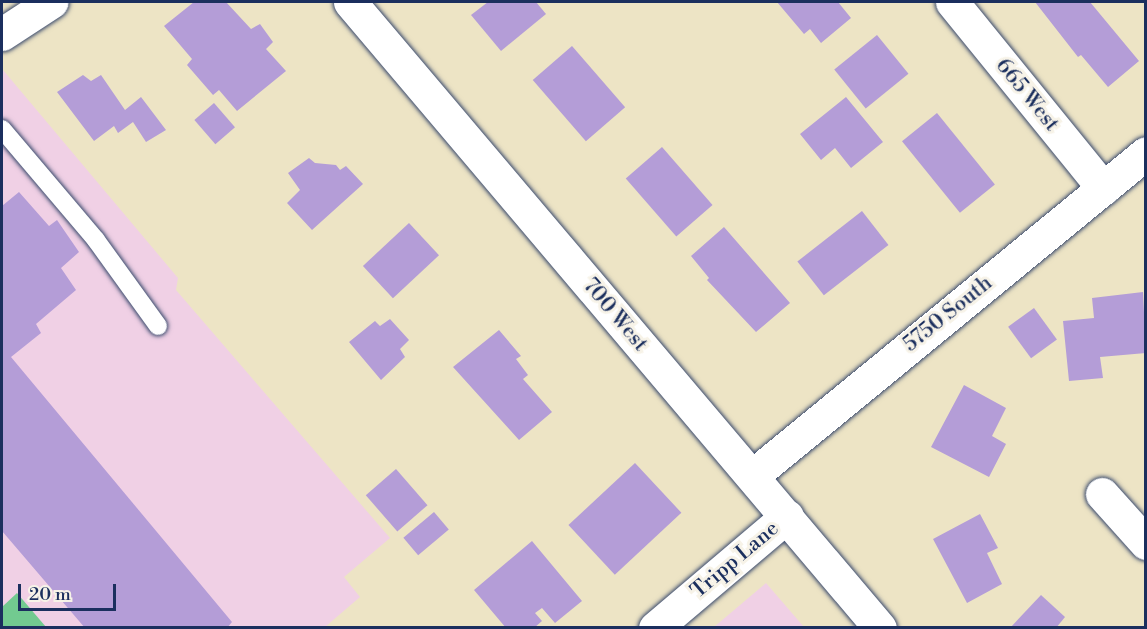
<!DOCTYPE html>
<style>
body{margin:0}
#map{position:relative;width:1147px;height:629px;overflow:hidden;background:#ede4c5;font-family:"Libre Bodoni",serif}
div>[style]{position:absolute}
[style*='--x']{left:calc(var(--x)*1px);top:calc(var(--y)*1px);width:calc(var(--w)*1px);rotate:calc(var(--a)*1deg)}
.built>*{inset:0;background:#f0d0e5}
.green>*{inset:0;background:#72ca90}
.building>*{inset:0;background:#b49dd7;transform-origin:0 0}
.roads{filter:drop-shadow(0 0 2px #3a4a6d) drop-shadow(0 0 2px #3a4a6d)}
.service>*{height:18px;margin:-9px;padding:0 9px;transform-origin:9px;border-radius:9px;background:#fff}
.minor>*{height:33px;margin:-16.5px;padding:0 16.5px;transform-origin:16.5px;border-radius:16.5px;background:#fff}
.tertiary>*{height:33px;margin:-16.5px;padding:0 16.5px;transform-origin:16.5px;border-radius:16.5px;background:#fff}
.secondary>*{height:33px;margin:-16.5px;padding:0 16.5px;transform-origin:16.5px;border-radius:16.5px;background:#fff}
span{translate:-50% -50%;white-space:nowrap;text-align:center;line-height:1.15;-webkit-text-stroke:6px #f7f3e8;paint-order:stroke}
.street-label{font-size:21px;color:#1b2f5e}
.frame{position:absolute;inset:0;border:3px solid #1b2f5e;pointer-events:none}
.scale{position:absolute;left:18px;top:584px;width:98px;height:27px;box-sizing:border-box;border:3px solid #1b2f5e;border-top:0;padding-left:8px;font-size:18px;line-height:21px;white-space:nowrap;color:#1b2f5e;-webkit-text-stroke:4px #f7f3e8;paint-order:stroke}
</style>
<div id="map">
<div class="built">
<i style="clip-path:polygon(3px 70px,178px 278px,176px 290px,390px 538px,344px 577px,360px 597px,325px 627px,2px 627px)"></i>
<i style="clip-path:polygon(766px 583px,804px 627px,713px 627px,714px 627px)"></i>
</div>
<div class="green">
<i style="clip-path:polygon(17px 593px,46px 627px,2px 627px,2px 607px)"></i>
</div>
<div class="building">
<i style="clip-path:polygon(194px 2px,226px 2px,251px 29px,260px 24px,273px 42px,266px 49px,286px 71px,237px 111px,219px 90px,213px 95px,187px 65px,192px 59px,164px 26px)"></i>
<i style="clip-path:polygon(488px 2px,536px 2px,546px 14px,501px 51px,471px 15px)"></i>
<i style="clip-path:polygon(777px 2px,838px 2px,851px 18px,821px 43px,810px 29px,804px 34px)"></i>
<i style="clip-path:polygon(1035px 2px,1090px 2px,1139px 61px,1108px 87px,1081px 55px,1078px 57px)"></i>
<i style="left:877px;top:35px;width:50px;height:55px;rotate:51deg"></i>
<i style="left:572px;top:46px;width:81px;height:52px;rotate:49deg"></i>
<i style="clip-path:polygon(83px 75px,91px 81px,101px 75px,125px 110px,141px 97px,166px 130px,146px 142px,133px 122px,118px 133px,114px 126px,94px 141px,57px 92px)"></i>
<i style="clip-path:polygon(846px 97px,883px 142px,851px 168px,835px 148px,821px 160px,800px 134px)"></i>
<i style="left:214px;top:103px;width:32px;height:26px;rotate:49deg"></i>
<i style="left:937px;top:113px;width:92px;height:45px;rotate:51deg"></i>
<i style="left:662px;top:147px;width:77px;height:48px;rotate:49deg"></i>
<i style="clip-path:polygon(309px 158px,315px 163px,336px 165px,340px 170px,346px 166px,363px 184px,312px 230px,287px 203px,300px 190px,288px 173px)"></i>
<i style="clip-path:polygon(19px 192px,49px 226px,57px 220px,79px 252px,61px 268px,76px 290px,36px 324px,41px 333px,11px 357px,232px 622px,227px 628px,85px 628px,2px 531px,2px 206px)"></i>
<i style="left:862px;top:211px;width:43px;height:82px;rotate:52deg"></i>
<i style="left:409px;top:223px;width:44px;height:63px;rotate:47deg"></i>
<i style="clip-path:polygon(724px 227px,790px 303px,756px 332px,707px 280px,709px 278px,691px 256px)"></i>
<i style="clip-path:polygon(1143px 292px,1146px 353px,1100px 357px,1103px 378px,1069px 381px,1063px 321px,1094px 318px,1092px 298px)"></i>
<i style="left:1034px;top:308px;width:39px;height:32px;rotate:54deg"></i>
<i style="clip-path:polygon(390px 319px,409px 340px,400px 349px,405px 357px,381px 380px,349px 342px,375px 321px,380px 326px)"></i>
<i style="clip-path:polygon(499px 330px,521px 356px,516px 359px,528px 375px,523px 379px,552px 412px,519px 440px,453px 367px)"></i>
<i style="clip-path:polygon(964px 385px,1006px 408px,992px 436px,1006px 444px,989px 477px,931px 447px)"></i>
<i style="left:635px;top:463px;width:68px;height:91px;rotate:47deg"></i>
<i style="left:396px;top:469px;width:48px;height:40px;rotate:49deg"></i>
<i style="left:434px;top:512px;width:23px;height:40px;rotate:50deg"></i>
<i style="clip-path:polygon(980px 514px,998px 548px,987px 553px,1002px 584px,967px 603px,933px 539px)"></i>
<i style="clip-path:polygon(532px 541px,582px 601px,555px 623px,542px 608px,535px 613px,542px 621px,534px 628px,506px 628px,474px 590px)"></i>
<i style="clip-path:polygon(1041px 595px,1065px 617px,1056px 628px,1010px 628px)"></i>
</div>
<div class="roads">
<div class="service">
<i style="--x:2;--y:129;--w:145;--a:49.7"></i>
<i style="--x:96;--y:240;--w:106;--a:54.2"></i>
</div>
<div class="minor">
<i style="--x:952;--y:2;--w:240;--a:50.9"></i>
<i style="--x:752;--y:476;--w:509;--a:-39.34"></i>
<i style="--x:1102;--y:494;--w:66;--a:48.1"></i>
<i style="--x:655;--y:628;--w:173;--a:-40.3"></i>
</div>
<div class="tertiary">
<i style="--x:2;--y:34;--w:59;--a:-33.1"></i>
</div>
<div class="secondary">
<i style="--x:350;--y:2;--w:820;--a:49.75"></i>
</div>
</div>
<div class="street-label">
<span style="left:1027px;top:95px;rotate:51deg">665 West</span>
<span style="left:948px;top:314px;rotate:-39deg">5750 South</span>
<span style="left:615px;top:315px;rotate:50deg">700 West</span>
<span style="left:735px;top:560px;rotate:-40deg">Tripp Lane</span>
</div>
<div class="frame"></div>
<div class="scale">20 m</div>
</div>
